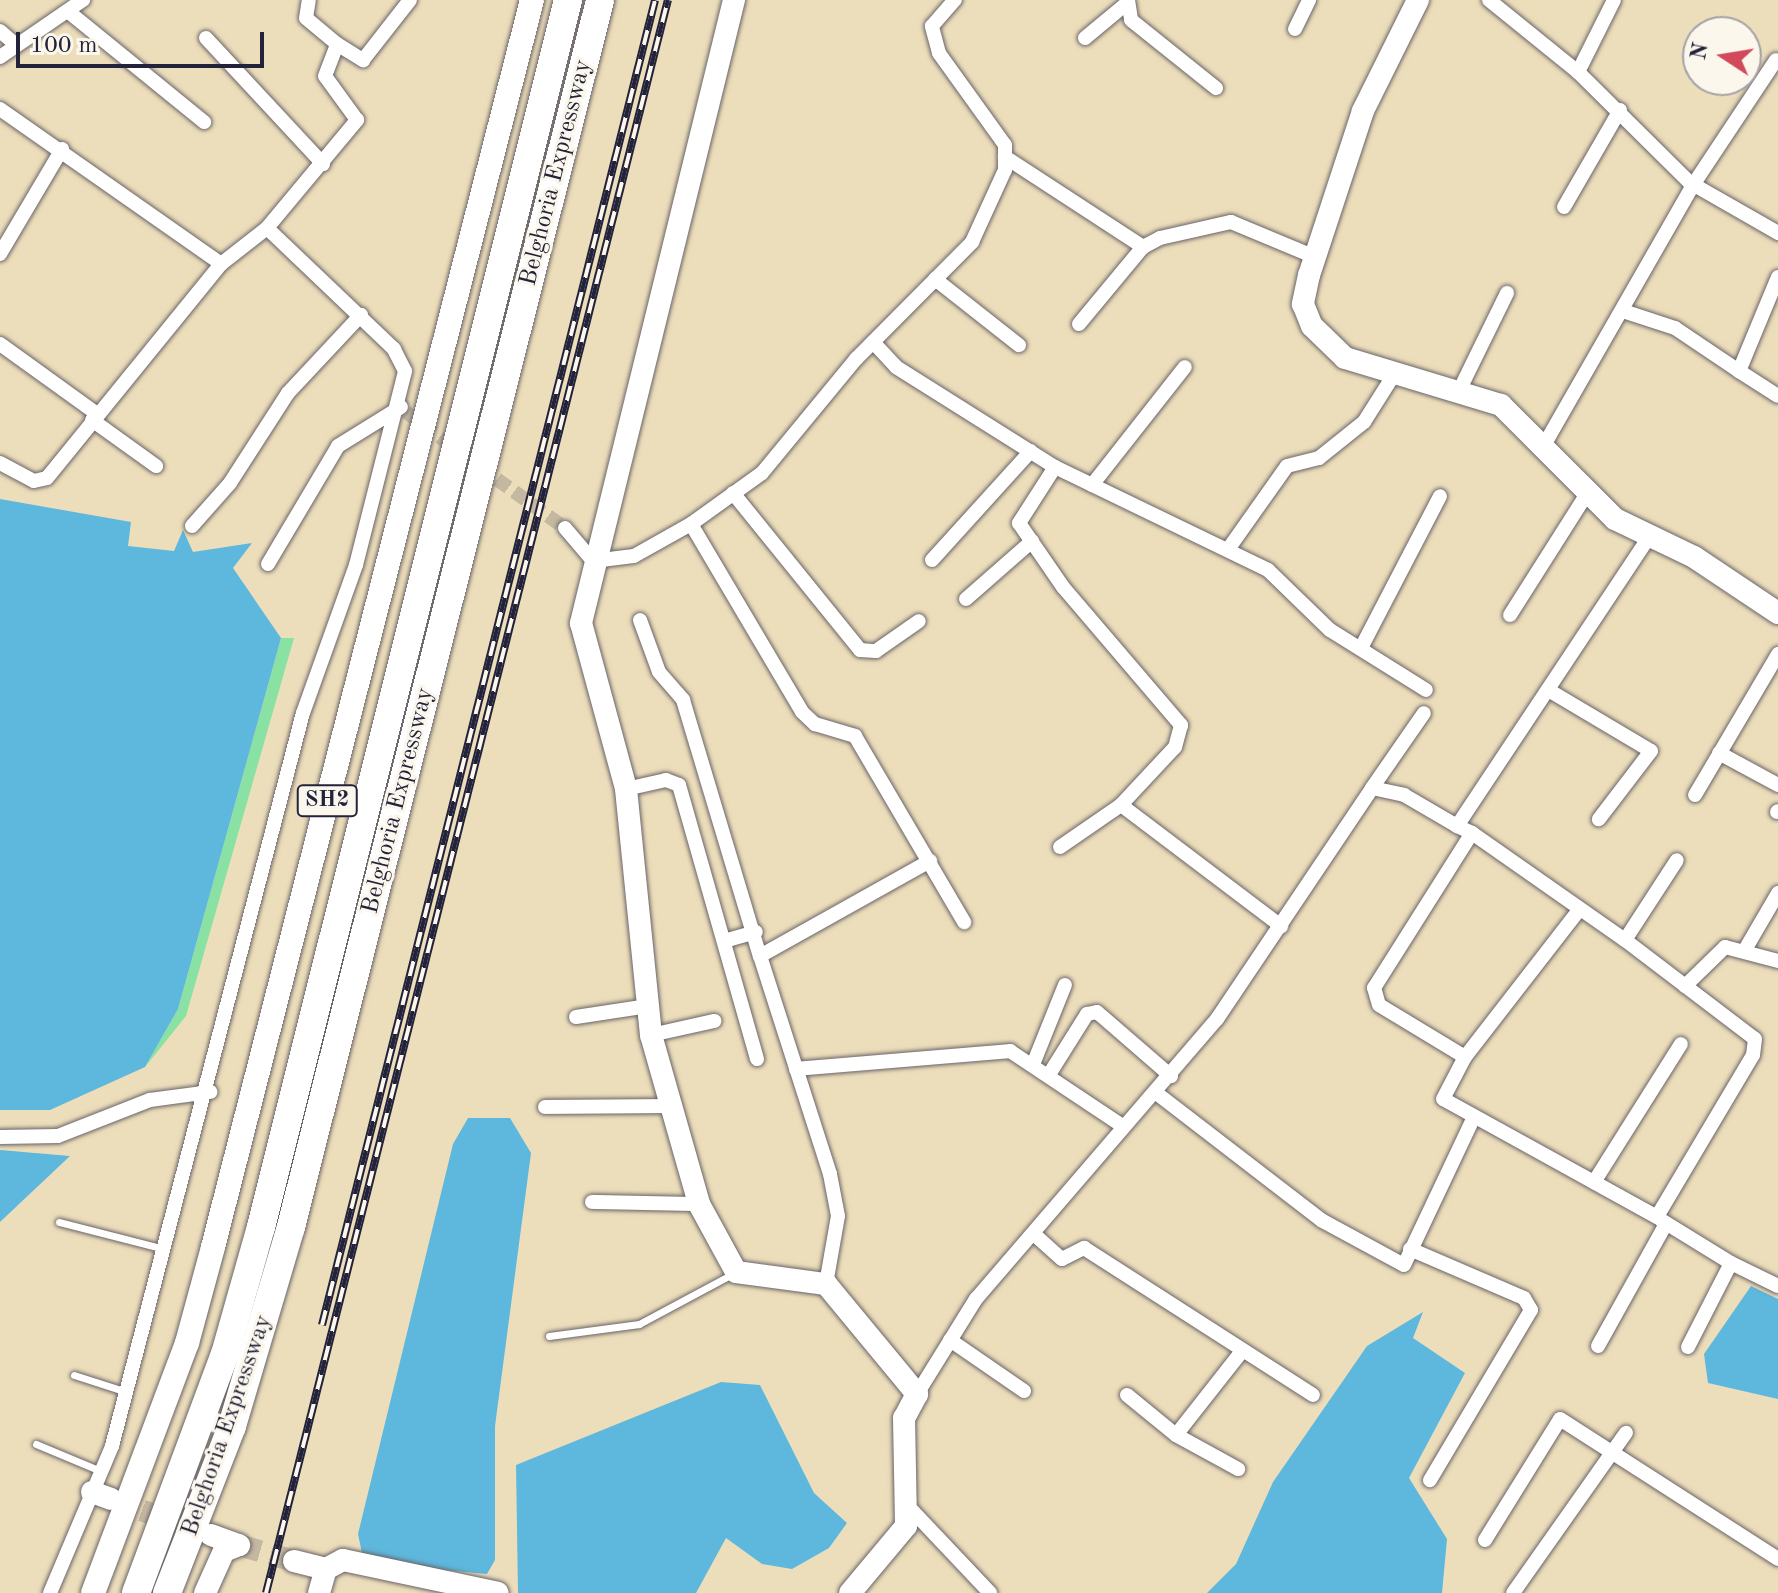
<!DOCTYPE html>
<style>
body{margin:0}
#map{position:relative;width:1778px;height:1593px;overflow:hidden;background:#eddebb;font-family:"Old Standard TT",serif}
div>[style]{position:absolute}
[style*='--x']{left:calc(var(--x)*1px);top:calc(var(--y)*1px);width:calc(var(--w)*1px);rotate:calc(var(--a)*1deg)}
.green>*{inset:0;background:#8ae1a4}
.water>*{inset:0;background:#5eb7dc}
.street-tunnel>*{height:14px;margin-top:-7px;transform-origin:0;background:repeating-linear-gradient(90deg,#c4b8a1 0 14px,transparent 0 21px)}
.secondary-tunnel>*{height:22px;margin-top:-11px;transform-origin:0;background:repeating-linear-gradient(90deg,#c4b8a1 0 22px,transparent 0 33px)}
.roads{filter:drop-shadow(0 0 2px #696468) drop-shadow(0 0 2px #696468)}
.lane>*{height:7px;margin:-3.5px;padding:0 3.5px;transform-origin:3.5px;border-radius:3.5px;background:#fff}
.street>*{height:14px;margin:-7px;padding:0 7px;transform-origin:7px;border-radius:7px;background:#fff}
.secondary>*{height:22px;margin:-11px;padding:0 11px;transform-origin:11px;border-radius:11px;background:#fff}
.primary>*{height:24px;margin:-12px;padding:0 12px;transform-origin:12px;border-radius:12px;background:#fff}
.highway>*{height:28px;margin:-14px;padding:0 14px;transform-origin:14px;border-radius:14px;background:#fff}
.rail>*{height:8px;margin-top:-4px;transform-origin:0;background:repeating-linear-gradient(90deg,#fbf7ec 0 15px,#22223b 0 30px);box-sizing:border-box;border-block:2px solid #22223b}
span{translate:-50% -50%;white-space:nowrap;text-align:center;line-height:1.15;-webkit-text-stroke:6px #fbf7ec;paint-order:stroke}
.shield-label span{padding:2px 6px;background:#fbf7ec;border:2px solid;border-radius:6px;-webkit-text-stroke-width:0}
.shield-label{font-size:22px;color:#22223b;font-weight:700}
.street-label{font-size:24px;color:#22223b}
.north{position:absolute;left:1682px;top:16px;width:80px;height:80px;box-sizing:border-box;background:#fbf7ec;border:2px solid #a4a2a5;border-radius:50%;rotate:282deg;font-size:22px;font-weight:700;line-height:32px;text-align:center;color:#22223b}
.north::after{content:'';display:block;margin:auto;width:28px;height:36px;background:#d1495b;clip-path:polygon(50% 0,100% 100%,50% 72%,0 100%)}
.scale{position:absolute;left:16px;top:32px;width:248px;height:36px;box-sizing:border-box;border:4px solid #22223b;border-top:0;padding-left:10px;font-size:24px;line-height:28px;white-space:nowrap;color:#22223b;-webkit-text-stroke:6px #fbf7ec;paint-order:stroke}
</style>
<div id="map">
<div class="green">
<i style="clip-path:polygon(281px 638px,294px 638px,186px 1016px,145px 1067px,178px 1009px)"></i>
</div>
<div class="water">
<i style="clip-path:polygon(0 499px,131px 522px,128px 546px,174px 551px,183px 530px,193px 552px,252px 543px,233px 568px,281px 638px,178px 1009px,145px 1067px,50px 1110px,0 1110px)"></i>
<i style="clip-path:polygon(468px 1118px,510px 1118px,531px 1153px,495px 1426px,495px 1560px,487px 1574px,377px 1564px,363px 1558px,358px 1534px,453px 1144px)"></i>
<i style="clip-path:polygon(0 1150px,70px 1156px,0 1222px)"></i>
<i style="clip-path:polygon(1751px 1286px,1778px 1299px,1778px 1399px,1708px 1383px,1704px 1354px)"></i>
<i style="clip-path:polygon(1423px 1312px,1413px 1338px,1465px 1373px,1409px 1478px,1447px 1539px,1442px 1593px,1207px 1593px,1236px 1564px,1273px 1482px,1367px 1346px)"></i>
<i style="clip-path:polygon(721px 1382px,760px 1385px,814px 1493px,847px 1523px,829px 1548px,792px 1569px,762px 1564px,726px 1538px,696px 1593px,518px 1593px,516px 1465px)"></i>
</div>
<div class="street-tunnel">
<i style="--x:406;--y:412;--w:64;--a:36.7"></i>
<i style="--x:480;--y:467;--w:105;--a:35.7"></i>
</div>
<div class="secondary-tunnel">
<i style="--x:111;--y:1499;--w:72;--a:20.2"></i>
<i style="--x:239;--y:1545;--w:57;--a:16.2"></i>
</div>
<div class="roads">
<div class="lane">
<i style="--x:59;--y:1222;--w:108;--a:14.4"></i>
<i style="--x:549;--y:1336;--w:91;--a:-7.6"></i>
<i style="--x:639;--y:1324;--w:108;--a:-28.2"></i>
<i style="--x:74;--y:1375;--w:56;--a:17.8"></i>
<i style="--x:36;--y:1444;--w:70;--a:22.6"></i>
</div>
<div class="street">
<i style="--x:1128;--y:0;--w:20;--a:81"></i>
<i style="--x:1131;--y:20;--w:109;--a:38.7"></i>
<i style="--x:1489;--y:0;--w:114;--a:39"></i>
<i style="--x:1578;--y:72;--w:156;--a:44.7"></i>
<i style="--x:1689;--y:182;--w:103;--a:29.8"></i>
<i style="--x:70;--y:13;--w:173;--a:39.1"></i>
<i style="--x:1295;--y:29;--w:32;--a:-64"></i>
<i style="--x:0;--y:31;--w:18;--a:41"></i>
<i style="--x:206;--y:38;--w:172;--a:47.1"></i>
<i style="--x:1085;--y:38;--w:53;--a:-39.7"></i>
<i style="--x:337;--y:44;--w:31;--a:32"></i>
<i style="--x:363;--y:60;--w:76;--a:-51.9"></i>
<i style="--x:0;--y:57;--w:101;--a:-34.5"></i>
<i style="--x:1578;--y:72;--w:80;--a:-63.4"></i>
<i style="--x:0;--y:109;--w:270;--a:35"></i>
<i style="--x:221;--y:264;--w:58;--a:-38"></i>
<i style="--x:267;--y:228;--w:141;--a:-50.2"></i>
<i style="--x:357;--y:120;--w:54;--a:-126"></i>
<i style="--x:325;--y:76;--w:34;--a:-69"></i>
<i style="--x:337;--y:44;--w:40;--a:-140"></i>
<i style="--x:306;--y:18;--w:18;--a:-81"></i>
<i style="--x:1005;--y:157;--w:165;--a:33.1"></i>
<i style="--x:1564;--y:207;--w:112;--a:-60"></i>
<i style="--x:0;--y:254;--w:122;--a:-59.4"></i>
<i style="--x:1778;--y:277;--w:102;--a:112.5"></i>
<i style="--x:1739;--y:371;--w:46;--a:32.7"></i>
<i style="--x:935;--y:279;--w:107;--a:38.2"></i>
<i style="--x:1623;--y:311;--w:55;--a:18.1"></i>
<i style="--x:1675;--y:328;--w:77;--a:33.9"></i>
<i style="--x:1079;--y:324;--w:100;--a:-50.3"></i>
<i style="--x:1143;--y:247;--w:19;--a:-28"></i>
<i style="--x:1160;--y:238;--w:73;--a:-12.7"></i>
<i style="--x:1231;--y:222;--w:91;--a:22.6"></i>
<i style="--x:873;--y:342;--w:34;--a:47"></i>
<i style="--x:896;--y:367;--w:188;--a:32.2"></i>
<i style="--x:1055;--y:467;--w:237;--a:25.8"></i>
<i style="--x:1268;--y:570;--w:86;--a:44.1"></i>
<i style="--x:1330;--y:630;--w:113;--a:32"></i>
<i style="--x:0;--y:344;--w:120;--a:35.8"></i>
<i style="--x:1460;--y:389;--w:107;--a:-63.9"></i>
<i style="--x:92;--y:420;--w:79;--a:35.7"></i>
<i style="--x:1543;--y:447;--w:302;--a:-60.2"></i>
<i style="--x:1693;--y:185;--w:150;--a:-56.4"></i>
<i style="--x:0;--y:463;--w:38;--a:28"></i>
<i style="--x:34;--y:481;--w:13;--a:-13"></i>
<i style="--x:47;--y:478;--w:276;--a:-50.9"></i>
<i style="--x:1055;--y:467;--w:67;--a:122.7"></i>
<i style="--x:1019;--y:523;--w:78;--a:55.5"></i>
<i style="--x:1063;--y:587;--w:182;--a:49.5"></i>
<i style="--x:1181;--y:725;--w:23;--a:105"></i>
<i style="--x:1175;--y:747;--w:79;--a:133"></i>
<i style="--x:1121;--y:805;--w:74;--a:145.5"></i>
<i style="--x:1092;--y:485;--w:150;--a:-51.8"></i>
<i style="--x:733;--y:493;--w:202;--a:51"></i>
<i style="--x:860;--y:650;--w:16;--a:4"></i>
<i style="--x:876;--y:651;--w:52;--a:-34.9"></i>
<i style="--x:691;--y:524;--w:218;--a:59.4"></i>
<i style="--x:802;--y:712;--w:18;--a:43"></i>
<i style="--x:815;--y:724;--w:42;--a:16.7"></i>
<i style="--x:855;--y:736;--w:216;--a:59.6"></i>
<i style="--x:192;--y:526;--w:57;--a:-48.5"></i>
<i style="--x:230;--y:483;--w:107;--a:-57.2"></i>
<i style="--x:288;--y:393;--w:107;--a:-46.9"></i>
<i style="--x:565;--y:528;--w:43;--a:49.7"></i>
<i style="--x:593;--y:561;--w:41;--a:-7"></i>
<i style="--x:634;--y:556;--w:65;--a:-29.3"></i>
<i style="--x:691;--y:524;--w:87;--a:-35.7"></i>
<i style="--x:762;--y:473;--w:148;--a:-50.5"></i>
<i style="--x:856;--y:359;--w:165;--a:-45.2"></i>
<i style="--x:972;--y:242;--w:79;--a:-65.4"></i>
<i style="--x:1005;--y:170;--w:25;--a:-90"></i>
<i style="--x:1005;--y:145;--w:113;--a:-125.7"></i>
<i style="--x:939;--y:53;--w:28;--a:-105"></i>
<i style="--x:932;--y:26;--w:35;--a:-49"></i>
<i style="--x:1229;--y:548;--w:100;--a:-54.7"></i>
<i style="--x:1287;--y:466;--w:33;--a:-14"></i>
<i style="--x:1319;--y:458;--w:58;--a:-38.7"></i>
<i style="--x:1364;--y:422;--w:58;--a:-57.7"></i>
<i style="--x:932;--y:560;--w:147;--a:-47.8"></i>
<i style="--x:268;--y:564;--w:137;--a:-59.3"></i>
<i style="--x:338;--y:446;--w:74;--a:-31.8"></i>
<i style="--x:966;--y:599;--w:88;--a:-41.3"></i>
<i style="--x:1510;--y:615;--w:146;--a:-57.6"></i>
<i style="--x:640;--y:620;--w:55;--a:69.9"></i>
<i style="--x:659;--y:672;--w:37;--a:49"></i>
<i style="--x:683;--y:700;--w:267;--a:73.3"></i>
<i style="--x:1361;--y:648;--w:171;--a:-62.5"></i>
<i style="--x:1550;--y:691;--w:117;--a:30.7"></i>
<i style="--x:1651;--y:751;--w:86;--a:127.4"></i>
<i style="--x:1719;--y:753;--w:67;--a:28.5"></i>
<i style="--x:1372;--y:788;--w:91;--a:-55.3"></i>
<i style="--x:626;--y:789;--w:41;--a:-12.7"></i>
<i style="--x:666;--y:780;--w:14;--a:21"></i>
<i style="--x:679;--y:785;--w:285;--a:74.1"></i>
<i style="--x:1695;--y:795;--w:164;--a:-59.5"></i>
<i style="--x:1121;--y:805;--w:201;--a:37.1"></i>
<i style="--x:1777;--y:812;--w:1;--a:-45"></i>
<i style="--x:1457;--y:826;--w:17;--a:25"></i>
<i style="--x:1472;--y:833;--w:187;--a:35"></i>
<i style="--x:1625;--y:940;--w:163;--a:37.3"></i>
<i style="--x:1755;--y:1039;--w:16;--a:97"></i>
<i style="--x:1753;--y:1055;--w:188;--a:120.7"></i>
<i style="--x:1657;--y:1217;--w:244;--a:-151.1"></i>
<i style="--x:1443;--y:1099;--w:47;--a:-62.4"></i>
<i style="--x:1465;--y:1057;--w:187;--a:-52.2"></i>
<i style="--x:1625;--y:940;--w:95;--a:-57"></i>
<i style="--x:724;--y:941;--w:33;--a:-16"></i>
<i style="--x:1746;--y:948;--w:64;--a:-59.8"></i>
<i style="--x:1685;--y:986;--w:56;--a:-44.3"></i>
<i style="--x:1725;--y:947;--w:55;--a:14.8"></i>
<i style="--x:576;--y:1017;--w:73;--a:-8.7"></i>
<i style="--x:651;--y:1035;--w:65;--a:-12.5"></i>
<i style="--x:1465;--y:1057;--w:100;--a:-148.8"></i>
<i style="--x:1379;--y:1005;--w:18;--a:-106"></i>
<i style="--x:1374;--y:988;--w:183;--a:-57.7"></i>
<i style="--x:1034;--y:1062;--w:83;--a:-68.1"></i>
<i style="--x:796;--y:1069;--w:215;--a:-4.8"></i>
<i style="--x:1010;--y:1051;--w:133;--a:33.7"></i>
<i style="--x:1050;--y:1073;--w:70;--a:-57.9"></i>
<i style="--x:1087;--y:1014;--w:10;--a:-11"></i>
<i style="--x:1097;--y:1012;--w:98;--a:40.9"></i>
<i style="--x:1155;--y:1092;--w:210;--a:37.6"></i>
<i style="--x:1321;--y:1220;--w:94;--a:28.5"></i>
<i style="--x:1404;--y:1265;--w:164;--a:-64.7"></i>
<i style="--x:545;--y:1107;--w:121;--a:-0.5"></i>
<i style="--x:0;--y:1137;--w:58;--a:-1"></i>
<i style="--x:58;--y:1136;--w:99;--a:-21.4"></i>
<i style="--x:150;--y:1100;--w:61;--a:-7.6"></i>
<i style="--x:1594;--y:1182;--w:163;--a:-57.8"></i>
<i style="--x:592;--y:1202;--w:107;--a:1.1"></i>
<i style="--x:1661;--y:1220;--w:82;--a:31.6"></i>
<i style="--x:1035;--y:1235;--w:36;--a:42"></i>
<i style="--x:1062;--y:1259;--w:25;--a:-27"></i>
<i style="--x:1084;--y:1248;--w:272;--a:32.7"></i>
<i style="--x:1410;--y:1249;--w:124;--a:23.3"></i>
<i style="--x:1524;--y:1298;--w:14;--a:60"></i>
<i style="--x:1531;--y:1310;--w:198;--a:120.7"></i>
<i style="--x:826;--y:1284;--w:69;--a:-80"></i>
<i style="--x:838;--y:1216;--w:43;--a:-100.8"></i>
<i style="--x:830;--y:1174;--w:229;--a:-107.8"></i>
<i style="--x:760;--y:956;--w:195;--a:-29.2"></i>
<i style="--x:950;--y:1340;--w:90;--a:34.6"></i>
<i style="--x:1598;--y:1346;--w:140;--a:-60.9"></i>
<i style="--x:1688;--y:1347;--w:94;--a:-62.9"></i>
<i style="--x:1731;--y:1263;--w:52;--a:26.1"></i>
<i style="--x:917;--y:1394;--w:112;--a:-58.2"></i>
<i style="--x:976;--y:1299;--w:369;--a:-49.3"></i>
<i style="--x:1217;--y:1019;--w:278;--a:-56.1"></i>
<i style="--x:1372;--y:788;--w:33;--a:12"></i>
<i style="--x:1404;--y:795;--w:61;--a:30.3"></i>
<i style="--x:1457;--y:826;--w:348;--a:-56.4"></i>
<i style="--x:1127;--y:1395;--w:63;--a:39.2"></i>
<i style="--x:1176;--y:1435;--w:71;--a:28.7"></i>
<i style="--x:1176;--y:1435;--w:108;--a:-51.8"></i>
<i style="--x:905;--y:1503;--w:124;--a:46.6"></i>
<i style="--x:1485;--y:1540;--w:142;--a:-58.2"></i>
<i style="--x:1560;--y:1419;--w:259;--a:32.7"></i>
<i style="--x:50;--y:1593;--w:160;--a:-67.1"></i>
<i style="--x:112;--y:1446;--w:757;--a:-75.4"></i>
<i style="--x:303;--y:713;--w:157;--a:-70.3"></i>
<i style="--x:356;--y:565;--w:200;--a:-75.8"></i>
<i style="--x:405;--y:371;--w:25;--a:-117"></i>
<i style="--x:394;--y:349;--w:175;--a:-136.4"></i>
<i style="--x:1513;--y:1593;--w:196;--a:-54.8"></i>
</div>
<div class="secondary">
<i style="--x:734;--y:0;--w:642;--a:103.8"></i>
<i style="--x:581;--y:623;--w:172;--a:74.8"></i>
<i style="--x:626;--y:789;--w:247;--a:84.2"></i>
<i style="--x:651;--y:1035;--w:176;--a:74.1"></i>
<i style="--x:699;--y:1204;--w:77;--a:61.4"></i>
<i style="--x:736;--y:1272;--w:91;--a:7.6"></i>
<i style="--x:826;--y:1284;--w:143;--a:50.4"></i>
<i style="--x:917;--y:1394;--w:27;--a:118"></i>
<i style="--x:904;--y:1418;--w:108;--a:88.9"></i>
<i style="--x:906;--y:1526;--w:87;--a:129.9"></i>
<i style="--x:1418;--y:0;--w:124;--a:116.4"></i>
<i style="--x:1363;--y:111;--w:173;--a:108.2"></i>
<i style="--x:1309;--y:275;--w:30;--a:102"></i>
<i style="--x:1303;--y:304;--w:24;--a:68"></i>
<i style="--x:1312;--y:326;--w:46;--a:44.1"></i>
<i style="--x:1345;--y:358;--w:163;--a:16.8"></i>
<i style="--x:1501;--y:405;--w:161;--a:45"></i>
<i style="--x:1615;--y:519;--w:88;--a:25.7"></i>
<i style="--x:1694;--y:557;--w:101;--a:33.7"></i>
<i style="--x:92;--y:1492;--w:20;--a:20"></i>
<i style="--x:211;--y:1535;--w:30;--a:20"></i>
<i style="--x:294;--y:1561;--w:33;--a:14"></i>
<i style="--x:205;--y:1593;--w:46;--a:-65.7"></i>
<i style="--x:224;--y:1551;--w:16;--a:-22"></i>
<i style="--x:319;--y:1593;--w:25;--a:-74"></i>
<i style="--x:326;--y:1569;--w:19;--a:-28"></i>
<i style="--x:343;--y:1560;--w:158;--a:12"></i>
</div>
<div class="primary">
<i style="--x:93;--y:1593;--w:267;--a:-69.4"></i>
<i style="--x:187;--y:1343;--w:99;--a:-74.8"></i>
<i style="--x:213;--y:1247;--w:1287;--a:-75.65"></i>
</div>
<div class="highway">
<i style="--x:136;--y:1593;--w:255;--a:-69.6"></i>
<i style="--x:225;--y:1354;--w:132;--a:-74.2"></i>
<i style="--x:261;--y:1227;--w:1265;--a:-75.95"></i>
<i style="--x:167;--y:1593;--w:179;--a:-68.7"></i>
<i style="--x:232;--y:1426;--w:208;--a:-73.5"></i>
<i style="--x:291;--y:1227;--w:1265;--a:-75.86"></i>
</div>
</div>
<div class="rail">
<i style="--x:322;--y:1325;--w:1366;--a:-75.89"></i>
<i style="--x:266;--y:1593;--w:1643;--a:-75.84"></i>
</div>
<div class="shield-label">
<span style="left:327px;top:801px">SH2</span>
</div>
<div class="street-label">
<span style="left:557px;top:173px;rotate:-76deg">Belghoria Expressway</span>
<span style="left:399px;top:801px;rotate:-76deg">Belghoria Expressway</span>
<span style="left:228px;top:1426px;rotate:-71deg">Belghoria Expressway</span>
</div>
<div class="north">N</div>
<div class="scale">100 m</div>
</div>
